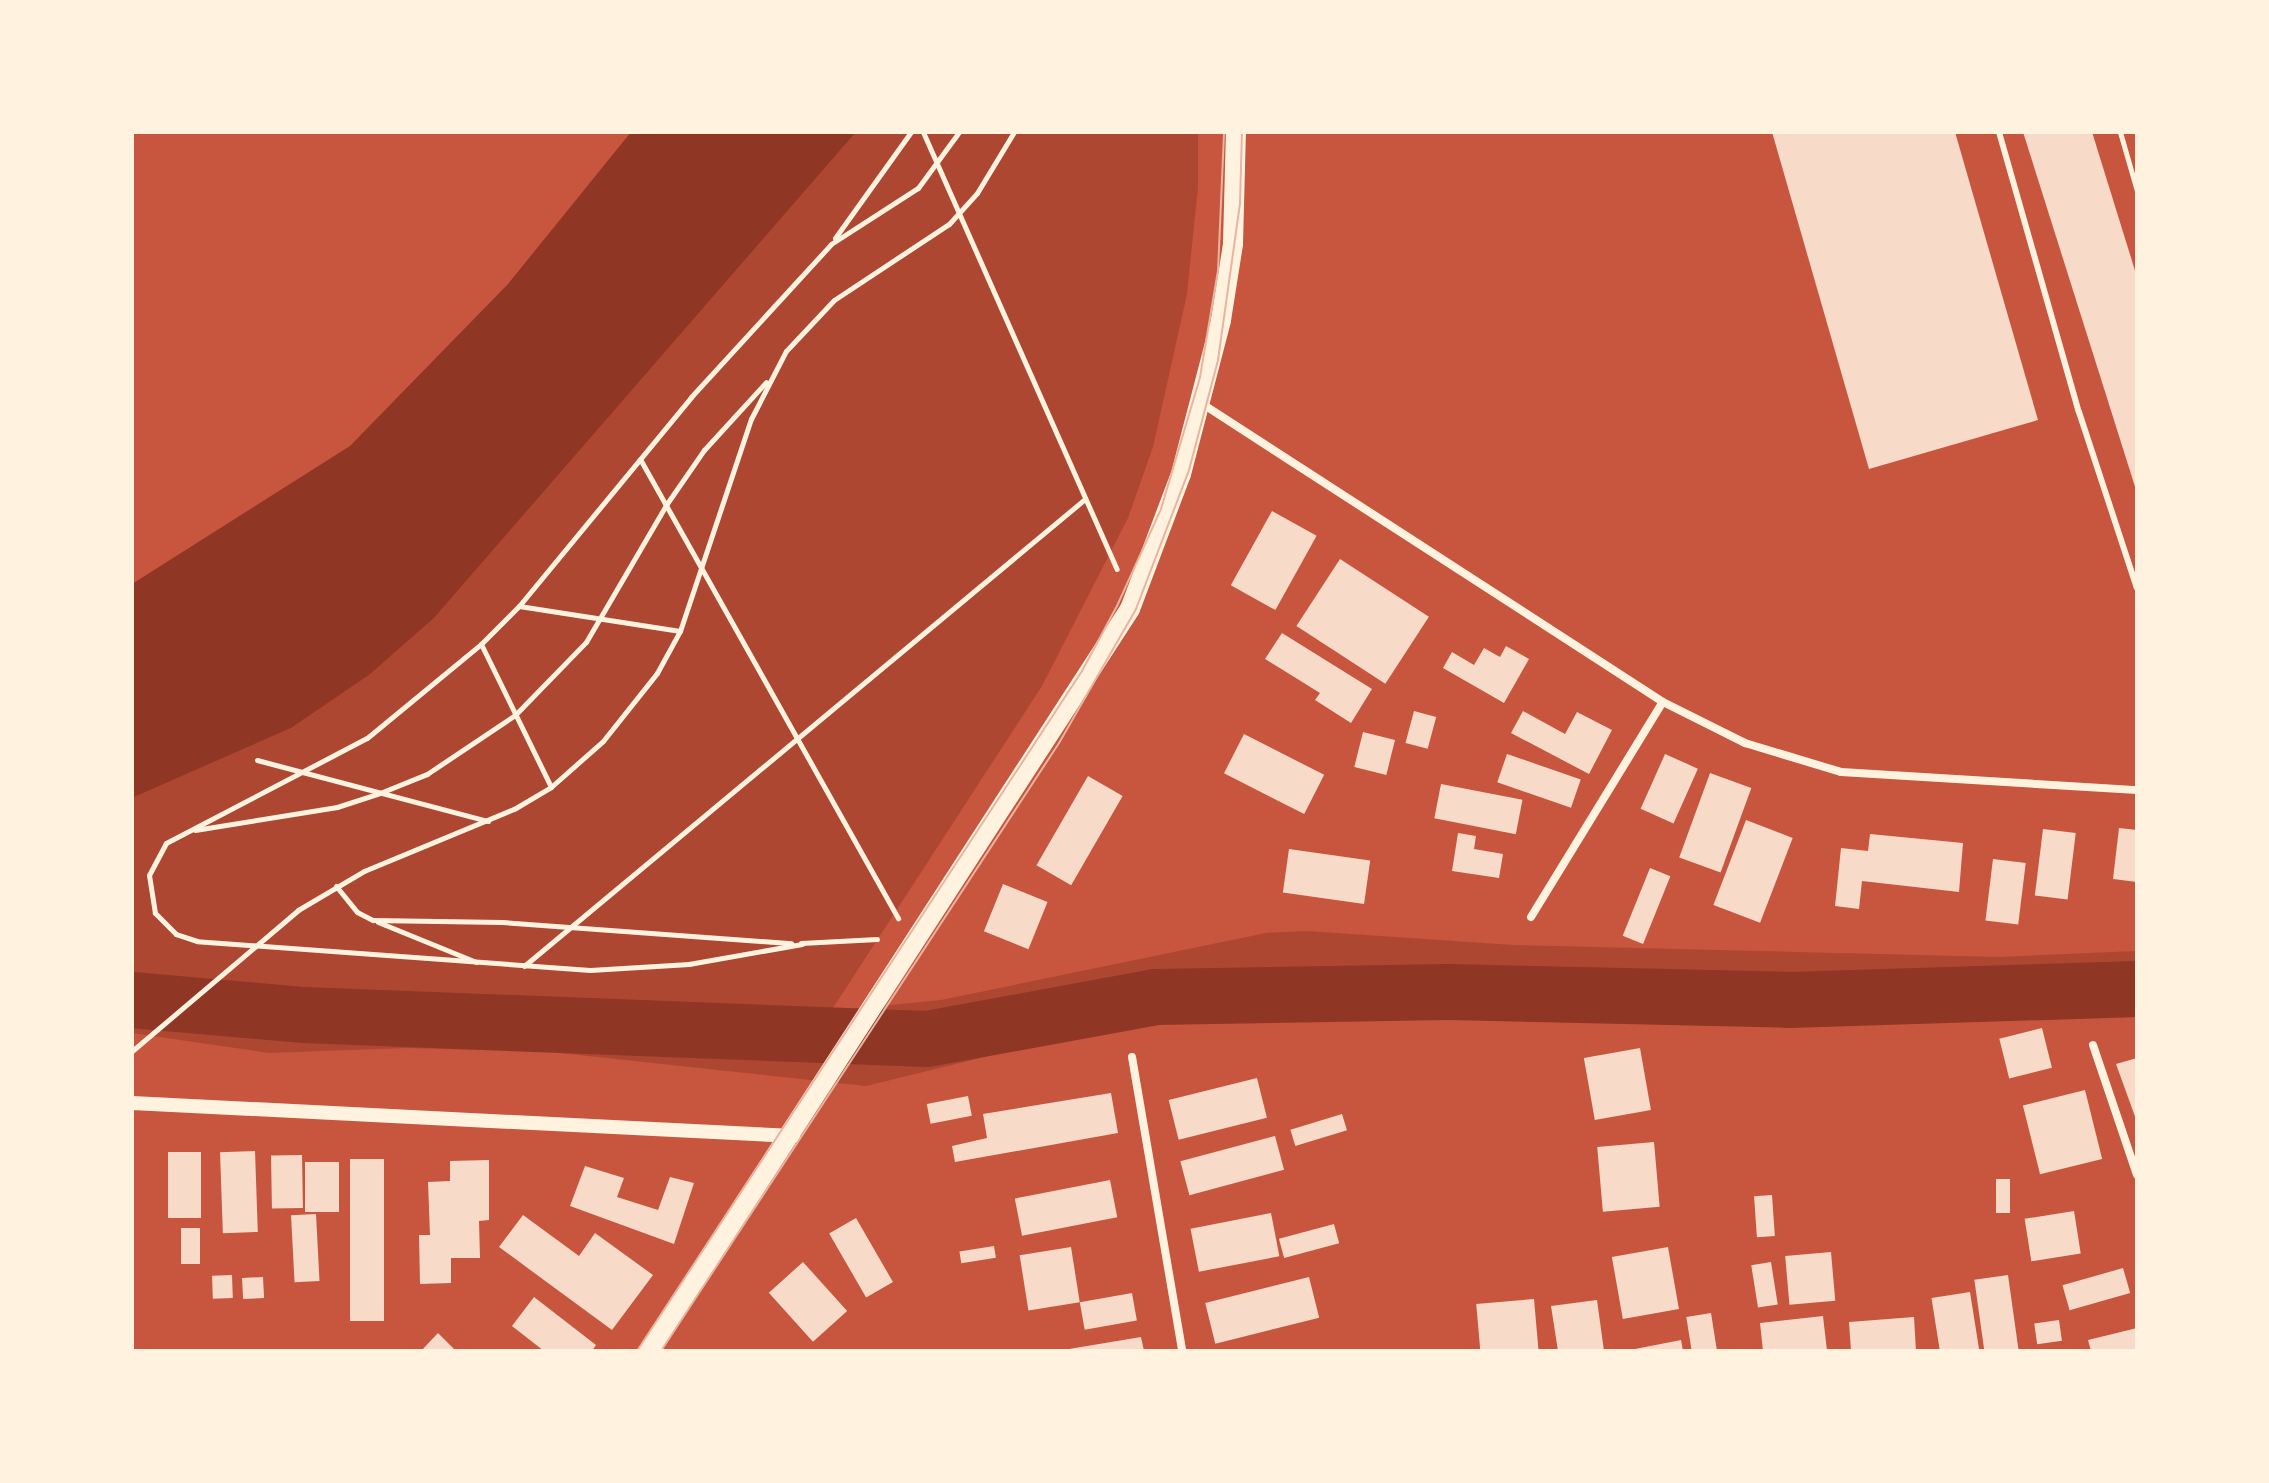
<!DOCTYPE html>
<style>
body{margin:0}
#map{position:relative;width:2269px;height:1483px;overflow:hidden;background:#c8553d;font-family:"PT Serif",serif}
div>[style]{position:absolute}
[style*='--x']{left:calc(var(--x)*1px);top:calc(var(--y)*1px);width:calc(var(--w)*1px);rotate:calc(var(--a)*1deg)}
.green>*{inset:0;background:#ae4732}
.water>*{inset:0;background:#8f3625}
.river>*{height:56px;margin:-28px;padding:0 28px;transform-origin:28px;border-radius:28px;background:#8f3625}
.building>*{inset:0;background:#f7dbc8;transform-origin:0 0}
.path>*{height:5px;margin:-2.5px;padding:0 2.5px;transform-origin:2.5px;border-radius:2.5px;background:#fff3e0}
.service>*{height:6px;margin:-3px;padding:0 3px;transform-origin:3px;border-radius:3px;background:#fff3e0}
.minor>*{height:8px;margin:-4px;padding:0 4px;transform-origin:4px;border-radius:4px;background:#fff3e0}
.tertiary>*{height:14px;margin:-7px;padding:0 7px;transform-origin:7px;border-radius:7px;background:#fff3e0}
.primary>*{height:20px;margin:-10px;padding:0 10px;transform-origin:10px;border-radius:10px;background:#fff3e0}
.tram>*{height:2px;margin:-1px;padding:0 1px;transform-origin:1px;border-radius:1px;background:#e9b49f}
span{translate:-50% -50%;white-space:nowrap;text-align:center;line-height:1.15;-webkit-text-stroke:6px #fff3e0;paint-order:stroke}
.frame{position:absolute;inset:0;border:134px solid #fff3e0;pointer-events:none}
</style>
<div id="map">
<div class="green">
<i style="clip-path:polygon(856px 132px,1198px 132px,1198px 188px,1187px 294px,1153px 447px,1128px 518px,1042px 686px,831px 1011px,941px 1000px,1266px 933px,1307px 931px,1513px 945px,2000px 957px,2137px 951px,2137px 1010px,1641px 1015px,1184px 1008px,866px 1086px,551px 1052px,406px 1048px,269px 1053px,132px 1033px,132px 798px,291px 728px,369px 675px,434px 618px)"></i>
</div>
<div class="water">
<i style="clip-path:polygon(631px 132px,856px 132px,434px 618px,369px 675px,291px 728px,132px 798px,132px 584px,350px 446px,508px 284px)"></i>
</div>
<div class="river">
<i style="--x:132;--y:1000;--w:173;--a:5"></i>
<i style="--x:304;--y:1015;--w:623;--a:2.21"></i>
<i style="--x:927;--y:1039;--w:232;--a:-10.4"></i>
<i style="--x:1155;--y:997;--w:293;--a:-1"></i>
<i style="--x:1448;--y:992;--w:341;--a:1.3"></i>
<i style="--x:1789;--y:1000;--w:348;--a:-1.8"></i>
</div>
<div class="building">
<i style="clip-path:polygon(1772px 132px,1955px 132px,2038px 420px,1869px 469px)"></i>
<i style="clip-path:polygon(2023px 132px,2092px 132px,2137px 277px,2137px 493px)"></i>
<i style="left:1272px;top:511px;width:51px;height:85px;rotate:29deg"></i>
<i style="left:1340px;top:559px;width:106px;height:80px;rotate:33deg"></i>
<i style="clip-path:polygon(1282px 633px,1372px 689px,1351px 723px,1315px 700px,1320px 693px,1265px 659px)"></i>
<i style="clip-path:polygon(1506px 646px,1529px 659px,1504px 703px,1443px 668px,1452px 652px,1474px 665px,1484px 648px,1500px 657px)"></i>
<i style="left:1414px;top:711px;width:23px;height:33px;rotate:15deg"></i>
<i style="clip-path:polygon(1523px 711px,1565px 734px,1577px 712px,1612px 730px,1589px 774px,1511px 733px)"></i>
<i style="left:1363px;top:732px;width:33px;height:36px;rotate:14deg"></i>
<i style="left:1244px;top:734px;width:90px;height:44px;rotate:27deg"></i>
<i style="left:1507px;top:754px;width:78px;height:30px;rotate:19deg"></i>
<i style="left:1665px;top:754px;width:36px;height:60px;rotate:24deg"></i>
<i style="left:1710px;top:773px;width:44px;height:90px;rotate:20deg"></i>
<i style="left:1088px;top:776px;width:40px;height:103px;rotate:30deg"></i>
<i style="left:1441px;top:784px;width:83px;height:35px;rotate:11deg"></i>
<i style="left:1746px;top:820px;width:50px;height:91px;rotate:21deg"></i>
<i style="clip-path:polygon(2119px 828px,2137px 830px,2137px 882px,2113px 879px)"></i>
<i style="left:2043px;top:829px;width:33px;height:67px;rotate:7deg"></i>
<i style="clip-path:polygon(1458px 833px,1476px 836px,1474px 849px,1503px 854px,1499px 878px,1452px 871px)"></i>
<i style="clip-path:polygon(1870px 834px,1963px 843px,1959px 892px,1862px 881px,1859px 909px,1835px 906px,1841px 848px,1868px 851px)"></i>
<i style="left:1289px;top:849px;width:82px;height:44px;rotate:8deg"></i>
<i style="left:1993px;top:859px;width:33px;height:62px;rotate:7deg"></i>
<i style="left:1650px;top:868px;width:22px;height:73px;rotate:22deg"></i>
<i style="left:1003px;top:884px;width:48px;height:51px;rotate:22deg"></i>
<i style="left:2042px;top:1028px;width:41px;height:44px;rotate:76deg"></i>
<i style="left:1640px;top:1048px;width:63px;height:57px;rotate:80deg"></i>
<i style="clip-path:polygon(2137px 1058px,2137px 1122px,2116px 1064px)"></i>
<i style="left:1257px;top:1078px;width:41px;height:91px;rotate:76deg"></i>
<i style="left:2085px;top:1090px;width:71px;height:64px;rotate:76deg"></i>
<i style="clip-path:polygon(1111px 1093px,1118px 1133px,955px 1162px,952px 1146px,987px 1138px,983px 1114px)"></i>
<i style="left:968px;top:1096px;width:20px;height:42px;rotate:79deg"></i>
<i style="left:1342px;top:1114px;width:17px;height:54px;rotate:73deg"></i>
<i style="left:1275px;top:1136px;width:35px;height:98px;rotate:75deg"></i>
<i style="left:1654px;top:1142px;width:65px;height:57px;rotate:85deg"></i>
<i style="left:255px;top:1151px;width:81px;height:35px;rotate:88deg"></i>
<i style="left:168px;top:1152px;width:33px;height:66px"></i>
<i style="left:302px;top:1155px;width:53px;height:31px;rotate:89deg"></i>
<i style="left:350px;top:1159px;width:34px;height:162px"></i>
<i style="clip-path:polygon(489px 1160px,489px 1220px,479px 1221px,480px 1258px,451px 1258px,451px 1283px,420px 1284px,419px 1235px,430px 1235px,428px 1182px,450px 1181px,450px 1161px)"></i>
<i style="left:305px;top:1162px;width:34px;height:50px"></i>
<i style="clip-path:polygon(585px 1166px,624px 1178px,617px 1197px,658px 1210px,670px 1177px,694px 1183px,674px 1244px,570px 1206px)"></i>
<i style="left:1996px;top:1179px;width:14px;height:34px"></i>
<i style="left:1110px;top:1180px;width:38px;height:97px;rotate:79deg"></i>
<i style="left:1772px;top:1195px;width:41px;height:18px;rotate:86deg"></i>
<i style="left:2074px;top:1211px;width:43px;height:50px;rotate:81deg"></i>
<i style="left:1271px;top:1213px;width:44px;height:82px;rotate:79deg"></i>
<i style="left:316px;top:1214px;width:67px;height:25px;rotate:87deg"></i>
<i style="clip-path:polygon(523px 1215px,579px 1256px,595px 1233px,653px 1275px,612px 1330px,499px 1247px)"></i>
<i style="left:856px;top:1218px;width:74px;height:31px;rotate:60deg"></i>
<i style="left:1334px;top:1224px;width:20px;height:57px;rotate:75deg"></i>
<i style="left:181px;top:1228px;width:19px;height:36px"></i>
<i style="left:994px;top:1246px;width:12px;height:35px;rotate:81deg"></i>
<i style="left:1071px;top:1247px;width:56px;height:52px;rotate:81deg"></i>
<i style="left:1668px;top:1247px;width:63px;height:57px;rotate:80deg"></i>
<i style="left:1831px;top:1252px;width:49px;height:46px;rotate:85deg"></i>
<i style="left:803px;top:1262px;width:66px;height:46px;rotate:48deg"></i>
<i style="left:1771px;top:1262px;width:43px;height:20px;rotate:81deg"></i>
<i style="left:2123px;top:1268px;width:26px;height:63px;rotate:74deg"></i>
<i style="left:232px;top:1275px;width:23px;height:20px;rotate:88deg"></i>
<i style="left:2008px;top:1275px;width:77px;height:34px;rotate:82deg"></i>
<i style="left:263px;top:1277px;width:21px;height:21px;rotate:87deg"></i>
<i style="left:1309px;top:1277px;width:42px;height:107px;rotate:76deg"></i>
<i style="left:1970px;top:1292px;width:60px;height:39px;rotate:81deg"></i>
<i style="left:1132px;top:1293px;width:28px;height:53px;rotate:80deg"></i>
<i style="clip-path:polygon(534px 1297px,596px 1345px,592px 1351px,544px 1351px,512px 1326px)"></i>
<i style="left:1534px;top:1299px;width:52px;height:58px;rotate:85deg"></i>
<i style="clip-path:polygon(1597px 1300px,1604px 1351px,1558px 1351px,1551px 1306px)"></i>
<i style="left:1711px;top:1313px;width:38px;height:25px;rotate:81deg"></i>
<i style="clip-path:polygon(1823px 1316px,1827px 1351px,1763px 1351px,1760px 1323px)"></i>
<i style="clip-path:polygon(1914px 1317px,1916px 1351px,1851px 1351px,1849px 1322px)"></i>
<i style="left:2059px;top:1320px;width:21px;height:25px;rotate:82deg"></i>
<i style="clip-path:polygon(2137px 1328px,2137px 1351px,2091px 1351px,2088px 1340px)"></i>
<i style="clip-path:polygon(438px 1333px,456px 1351px,421px 1351px)"></i>
<i style="clip-path:polygon(1141px 1337px,1144px 1351px,1069px 1351px,1069px 1349px)"></i>
<i style="clip-path:polygon(1681px 1340px,1683px 1351px,1630px 1351px,1630px 1350px)"></i>
</div>
<div class="path">
<i style="--x:923;--y:132;--w:478;--a:66.1"></i>
<i style="--x:2120;--y:132;--w:61;--a:73.9"></i>
<i style="--x:835;--y:238;--w:130;--a:-54.4"></i>
<i style="--x:640;--y:459;--w:527;--a:60.66"></i>
<i style="--x:519;--y:606;--w:163;--a:8.8"></i>
<i style="--x:481;--y:644;--w:159;--a:63.9"></i>
<i style="--x:257;--y:760;--w:239;--a:14.8"></i>
<i style="--x:195;--y:830;--w:144;--a:-9.2"></i>
<i style="--x:337;--y:807;--w:45;--a:-18"></i>
<i style="--x:380;--y:793;--w:51;--a:-22"></i>
<i style="--x:427;--y:774;--w:106;--a:-33.8"></i>
<i style="--x:515;--y:715;--w:102;--a:-45.8"></i>
<i style="--x:586;--y:642;--w:159;--a:-59.7"></i>
<i style="--x:666;--y:505;--w:67;--a:-55.4"></i>
<i style="--x:704;--y:450;--w:92;--a:-47.6"></i>
<i style="--x:336;--y:886;--w:33;--a:51"></i>
<i style="--x:357;--y:912;--w:18;--a:27"></i>
<i style="--x:373;--y:920;--w:129;--a:0.9"></i>
<i style="--x:502;--y:922;--w:290;--a:4.2"></i>
<i style="--x:378;--y:922;--w:106;--a:22.2"></i>
<i style="--x:801;--y:943;--w:76;--a:-3"></i>
<i style="--x:802;--y:944;--w:115;--a:170"></i>
<i style="--x:689;--y:964;--w:99;--a:176.5"></i>
<i style="--x:590;--y:970;--w:394;--a:-175.8"></i>
<i style="--x:197;--y:941;--w:22;--a:-162"></i>
<i style="--x:176;--y:934;--w:30;--a:-135"></i>
<i style="--x:155;--y:913;--w:38;--a:-99"></i>
<i style="--x:149;--y:875;--w:36;--a:-62"></i>
<i style="--x:166;--y:843;--w:227;--a:-27.6"></i>
<i style="--x:367;--y:738;--w:148;--a:-39.5"></i>
<i style="--x:481;--y:644;--w:54;--a:-45"></i>
<i style="--x:519;--y:606;--w:271;--a:-50.5"></i>
<i style="--x:691;--y:397;--w:207;--a:-47.5"></i>
<i style="--x:831;--y:244;--w:103;--a:-32.8"></i>
<i style="--x:918;--y:188;--w:69;--a:-53.8"></i>
<i style="--x:524;--y:966;--w:730;--a:-39.78"></i>
<i style="--x:132;--y:1051;--w:218;--a:-40.3"></i>
<i style="--x:298;--y:910;--w:77;--a:-30.6"></i>
<i style="--x:364;--y:871;--w:162;--a:-22.5"></i>
<i style="--x:514;--y:809;--w:43;--a:-30.7"></i>
<i style="--x:551;--y:787;--w:69;--a:-41.5"></i>
<i style="--x:603;--y:741;--w:87;--a:-51.5"></i>
<i style="--x:657;--y:673;--w:48;--a:-61.3"></i>
<i style="--x:680;--y:631;--w:224;--a:-71.5"></i>
<i style="--x:751;--y:419;--w:76;--a:-62.8"></i>
<i style="--x:786;--y:351;--w:70;--a:-46.7"></i>
<i style="--x:834;--y:300;--w:138;--a:-33.5"></i>
<i style="--x:949;--y:224;--w:42;--a:-47.9"></i>
<i style="--x:977;--y:193;--w:71;--a:-58.8"></i>
</div>
<div class="service">
<i style="--x:1999;--y:132;--w:291;--a:74.1"></i>
<i style="--x:2079;--y:412;--w:185;--a:71.8"></i>
</div>
<div class="minor">
<i style="--x:1201;--y:403;--w:550;--a:32.91"></i>
<i style="--x:1663;--y:702;--w:92;--a:26.6"></i>
<i style="--x:1745;--y:743;--w:100;--a:16.8"></i>
<i style="--x:1841;--y:772;--w:297;--a:3.5"></i>
<i style="--x:1531;--y:917;--w:252;--a:-58.5"></i>
<i style="--x:2093;--y:1045;--w:137;--a:71.3"></i>
<i style="--x:1132;--y:1057;--w:298;--a:80.3"></i>
</div>
<div class="tertiary">
<i style="--x:132;--y:1103;--w:662;--a:2.86"></i>
</div>
<div class="primary">
<i style="--x:649;--y:1351;--w:884;--a:-57.05"></i>
<i style="--x:1130;--y:609;--w:144;--a:-69.3"></i>
<i style="--x:1181;--y:474;--w:159;--a:-75.4"></i>
<i style="--x:1221;--y:320;--w:77;--a:-81"></i>
<i style="--x:1233;--y:244;--w:112;--a:-88.5"></i>
</div>
<div class="tram">
<i style="--x:637;--y:1351;--w:813;--a:-56.8"></i>
<i style="--x:1082;--y:671;--w:74;--a:-61.7"></i>
<i style="--x:1117;--y:606;--w:107;--a:-65.6"></i>
<i style="--x:1161;--y:509;--w:138;--a:-73.5"></i>
<i style="--x:1200;--y:377;--w:108;--a:-80.4"></i>
<i style="--x:1218;--y:271;--w:139;--a:-87.5"></i>
<i style="--x:661;--y:1351;--w:727;--a:-56.79"></i>
<i style="--x:1059;--y:743;--w:155;--a:-60.1"></i>
<i style="--x:1136;--y:609;--w:149;--a:-69.1"></i>
<i style="--x:1189;--y:470;--w:114;--a:-75.2"></i>
<i style="--x:1218;--y:360;--w:159;--a:-82"></i>
<i style="--x:1240;--y:203;--w:71;--a:-88.4"></i>
</div>
<div class="frame"></div>
</div>
